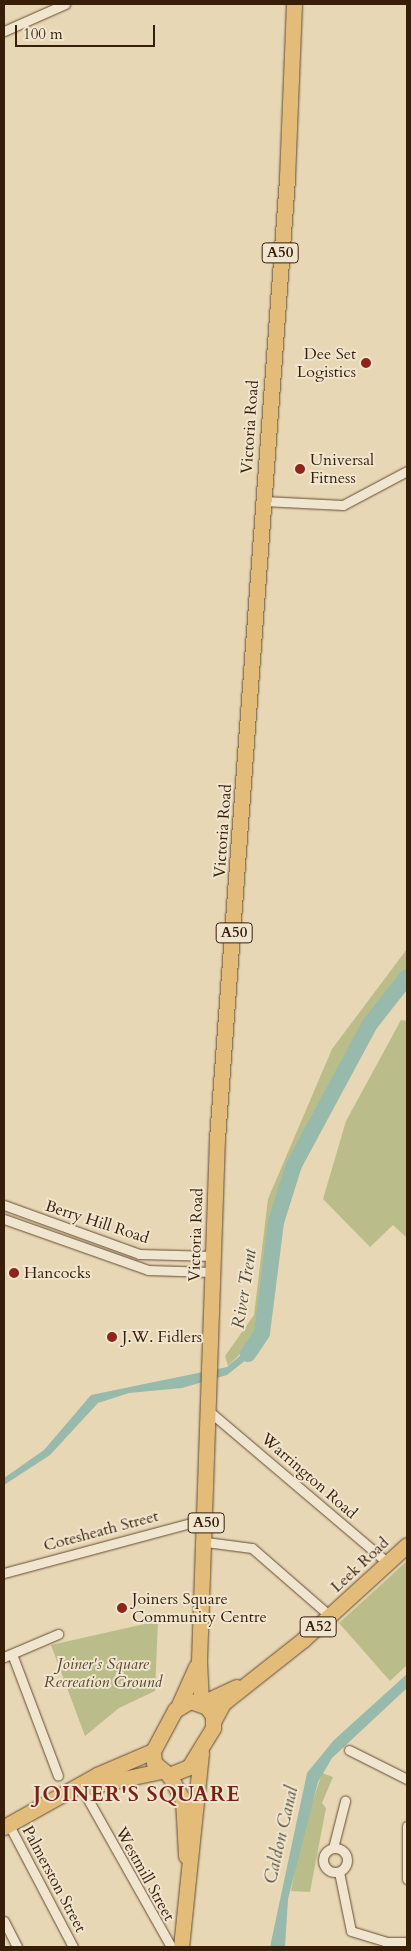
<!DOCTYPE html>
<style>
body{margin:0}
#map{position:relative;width:411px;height:1951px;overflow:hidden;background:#e8d7b4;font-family:Cardo,serif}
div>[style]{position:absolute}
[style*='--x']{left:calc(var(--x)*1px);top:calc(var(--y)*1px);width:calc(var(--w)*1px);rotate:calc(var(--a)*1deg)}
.green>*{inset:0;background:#babd8a}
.water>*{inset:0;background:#97baac}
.river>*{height:16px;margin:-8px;padding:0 8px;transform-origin:8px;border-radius:8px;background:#97baac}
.roads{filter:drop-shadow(0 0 1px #634c34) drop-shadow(0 0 1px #634c34)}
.minor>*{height:9px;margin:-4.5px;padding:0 4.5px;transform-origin:4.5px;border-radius:4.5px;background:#f0e5ce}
.minor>.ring{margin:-4.5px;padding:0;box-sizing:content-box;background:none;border:9px solid #f0e5ce;border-radius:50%}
.primary>*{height:15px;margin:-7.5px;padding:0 7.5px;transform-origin:7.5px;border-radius:7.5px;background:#e4bc7a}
.trunk>*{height:15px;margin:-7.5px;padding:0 7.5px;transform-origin:7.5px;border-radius:7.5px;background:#e4bc7a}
.dots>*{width:14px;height:14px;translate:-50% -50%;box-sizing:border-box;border:2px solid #f0e5ce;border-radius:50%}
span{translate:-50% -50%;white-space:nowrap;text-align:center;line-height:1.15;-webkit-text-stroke:4px #f0e5ce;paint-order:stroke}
.shield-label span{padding:1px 4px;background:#f0e5ce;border:1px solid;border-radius:4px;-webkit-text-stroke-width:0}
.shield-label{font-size:15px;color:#371e09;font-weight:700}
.poi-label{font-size:16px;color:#371e09}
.right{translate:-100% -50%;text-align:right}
.left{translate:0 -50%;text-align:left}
.street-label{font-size:16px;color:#371e09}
.park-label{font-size:16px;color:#584629;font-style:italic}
.water-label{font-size:18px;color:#544d3a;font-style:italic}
.district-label{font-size:21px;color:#7a1f14;font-weight:700;letter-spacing:1px}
.frame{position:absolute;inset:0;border:5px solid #371e09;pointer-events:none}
.scale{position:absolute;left:15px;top:25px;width:140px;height:22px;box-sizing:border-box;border:2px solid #371e09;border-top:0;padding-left:6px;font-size:15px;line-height:18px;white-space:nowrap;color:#371e09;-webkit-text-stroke:4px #f0e5ce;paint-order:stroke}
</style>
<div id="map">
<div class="green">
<i style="clip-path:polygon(407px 949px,407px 967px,342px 1060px,293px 1159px,271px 1223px,254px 1340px,228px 1366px,225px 1356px,254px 1315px,268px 1199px,332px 1049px)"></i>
<i style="clip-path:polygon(401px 1020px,407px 1021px,407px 1238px,393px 1225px,370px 1247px,323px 1199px,346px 1121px)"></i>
<i style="clip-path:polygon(407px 1561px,407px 1665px,390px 1681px,339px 1623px)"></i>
<i style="clip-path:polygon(158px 1621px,155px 1691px,119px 1708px,85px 1736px,51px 1645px)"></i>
<i style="clip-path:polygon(322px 1773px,333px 1777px,322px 1803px,326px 1808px,310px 1892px,291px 1891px,301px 1838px)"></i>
</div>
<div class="water">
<i style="clip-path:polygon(265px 1334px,256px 1352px,227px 1375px,182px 1388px,129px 1393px,98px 1403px,50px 1455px,4px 1485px,4px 1478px,44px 1450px,91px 1395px,227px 1367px)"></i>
<i style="clip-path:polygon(407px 1674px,407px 1688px,332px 1758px,318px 1782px,288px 1899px,285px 1947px,270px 1947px,307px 1773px,334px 1740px)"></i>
</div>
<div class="river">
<i style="--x:248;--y:1354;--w:25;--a:-56"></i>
<i style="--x:262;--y:1333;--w:112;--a:-82.8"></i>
<i style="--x:276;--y:1222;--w:60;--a:-72.5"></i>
<i style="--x:294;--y:1165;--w:160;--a:-61.7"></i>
<i style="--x:370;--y:1024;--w:60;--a:-51.8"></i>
</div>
<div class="roads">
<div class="minor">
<i style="--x:4;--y:31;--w:67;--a:-23.9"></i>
<i style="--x:263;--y:501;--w:80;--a:2.9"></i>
<i style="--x:343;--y:505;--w:72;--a:-28"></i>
<i style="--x:4;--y:1205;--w:144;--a:19.9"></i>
<i style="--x:139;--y:1254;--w:74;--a:1.5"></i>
<i style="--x:4;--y:1219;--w:153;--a:19.5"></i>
<i style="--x:148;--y:1270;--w:64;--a:1.8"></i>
<i style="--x:210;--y:1412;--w:233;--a:40.3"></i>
<i style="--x:206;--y:1542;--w:46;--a:7.4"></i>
<i style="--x:252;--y:1548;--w:103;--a:41.1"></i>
<i style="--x:4;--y:1573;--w:209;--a:-15"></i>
<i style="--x:12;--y:1654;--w:130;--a:69.3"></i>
<i style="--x:4;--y:1657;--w:59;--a:-23.1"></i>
<i style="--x:349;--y:1750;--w:65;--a:26.6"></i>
<i style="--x:81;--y:1787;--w:184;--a:60.6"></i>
<i style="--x:9;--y:1825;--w:138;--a:62.3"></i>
<i style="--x:407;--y:1826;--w:53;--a:90"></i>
<i class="ring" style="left:323px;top:1848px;width:15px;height:15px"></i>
<i style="--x:333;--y:1848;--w:49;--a:-75.7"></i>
<i style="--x:339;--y:1872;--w:60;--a:78.5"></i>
<i style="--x:351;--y:1931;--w:37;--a:17"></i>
<i style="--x:386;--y:1942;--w:21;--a:0"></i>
<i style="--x:4;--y:1921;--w:29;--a:63"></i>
</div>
<div class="primary">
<i style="--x:201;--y:1702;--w:41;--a:-92.8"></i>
<i style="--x:199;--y:1661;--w:522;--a:-88.03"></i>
<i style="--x:217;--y:1139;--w:964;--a:-85.83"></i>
<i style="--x:287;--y:178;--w:174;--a:-87.7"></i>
<i style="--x:178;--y:1707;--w:44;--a:-65.8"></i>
</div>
<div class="trunk">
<i style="--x:190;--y:1701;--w:18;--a:19"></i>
<i style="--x:207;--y:1707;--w:11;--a:56"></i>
<i style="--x:213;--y:1716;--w:12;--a:90"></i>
<i style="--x:213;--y:1728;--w:46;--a:121.6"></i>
<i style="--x:189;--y:1767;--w:22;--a:158"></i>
<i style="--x:169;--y:1775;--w:19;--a:-141"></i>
<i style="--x:154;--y:1763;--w:12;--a:-95"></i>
<i style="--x:153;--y:1751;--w:47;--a:-61.8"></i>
<i style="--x:175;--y:1710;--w:17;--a:-31"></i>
<i style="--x:202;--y:1703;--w:38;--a:-25"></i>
<i style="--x:214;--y:1720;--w:19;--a:-62"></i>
<i style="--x:223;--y:1703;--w:103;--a:-38.3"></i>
<i style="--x:304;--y:1639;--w:139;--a:-42.4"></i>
<i style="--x:169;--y:1775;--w:29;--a:61"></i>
<i style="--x:183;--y:1800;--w:56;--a:86.9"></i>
<i style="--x:85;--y:1787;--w:78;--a:-11.9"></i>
<i style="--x:4;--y:1827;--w:107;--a:-29.2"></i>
<i style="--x:97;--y:1775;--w:61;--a:-23.2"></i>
<i style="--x:181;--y:1947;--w:195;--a:-84.1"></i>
</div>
</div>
<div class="dots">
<i style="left:366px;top:363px;background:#8f2418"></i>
<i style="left:300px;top:469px;background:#8f2418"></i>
<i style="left:14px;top:1273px;background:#8f2418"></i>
<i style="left:112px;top:1337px;background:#8f2418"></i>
<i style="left:122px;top:1608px;background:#8f2418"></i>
</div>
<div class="shield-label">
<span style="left:280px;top:253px">A50</span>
<span style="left:234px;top:933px">A50</span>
<span style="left:206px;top:1523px">A50</span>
<span style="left:318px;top:1627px">A52</span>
</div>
<div class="poi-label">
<span class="right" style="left:356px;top:363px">Dee Set<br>Logistics</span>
<span class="left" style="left:310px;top:469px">Universal<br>Fitness</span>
<span class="left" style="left:24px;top:1273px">Hancocks</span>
<span class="left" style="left:122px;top:1337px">J.W. Fidlers</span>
<span class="left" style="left:132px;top:1608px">Joiners Square<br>Community Centre</span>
</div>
<div class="street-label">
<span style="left:250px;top:427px;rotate:-86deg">Victoria Road</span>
<span style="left:223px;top:831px;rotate:-86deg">Victoria Road</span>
<span style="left:97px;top:1222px;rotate:18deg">Berry Hill Road</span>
<span style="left:196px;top:1235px;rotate:-88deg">Victoria Road</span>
<span style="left:309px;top:1476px;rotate:41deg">Warrington Road</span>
<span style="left:101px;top:1531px;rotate:-15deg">Cotesheath Street</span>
<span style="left:360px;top:1565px;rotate:-43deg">Leek Road</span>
<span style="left:145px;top:1874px;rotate:61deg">Westmill Street</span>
<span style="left:54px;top:1879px;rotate:62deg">Palmerston Street</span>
</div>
<div class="park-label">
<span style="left:103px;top:1673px">Joiner's Square<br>Recreation Ground</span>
</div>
<div class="water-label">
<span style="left:245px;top:1289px;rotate:-81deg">River Trent</span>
<span style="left:282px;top:1835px;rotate:-77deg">Caldon Canal</span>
</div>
<div class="district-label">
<span style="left:137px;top:1795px">JOINER'S SQUARE</span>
</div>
<div class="frame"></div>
<div class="scale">100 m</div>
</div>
